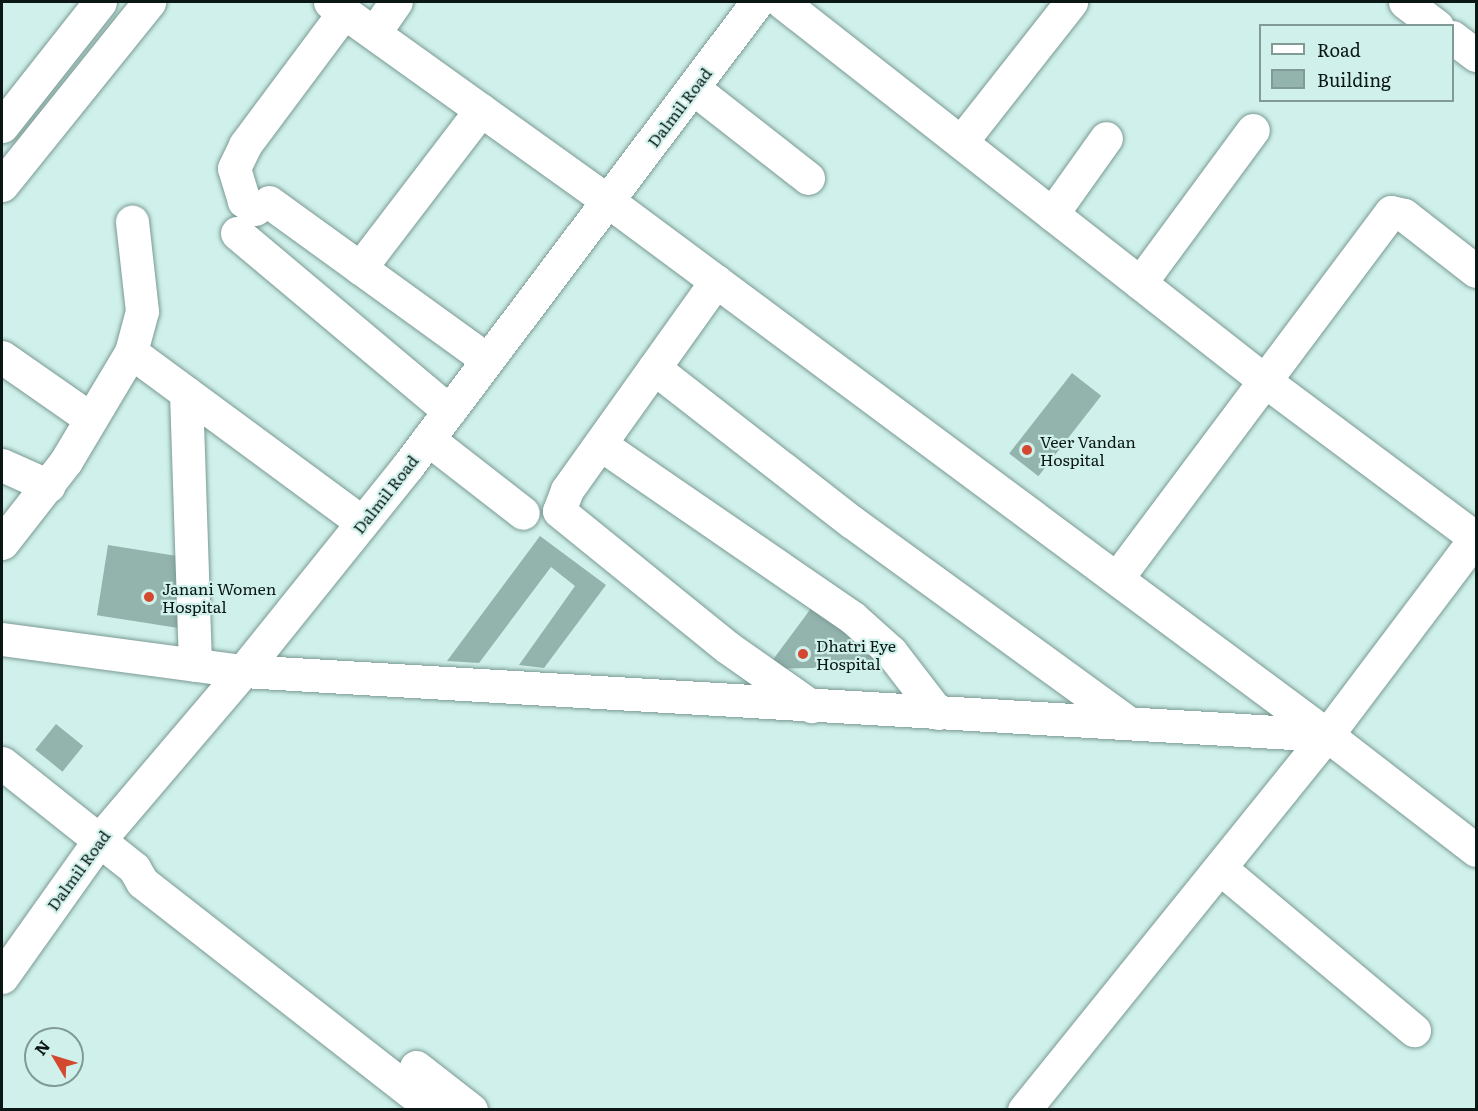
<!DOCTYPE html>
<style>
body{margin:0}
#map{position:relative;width:1478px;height:1111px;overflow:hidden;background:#d0f1eb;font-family:Literata,serif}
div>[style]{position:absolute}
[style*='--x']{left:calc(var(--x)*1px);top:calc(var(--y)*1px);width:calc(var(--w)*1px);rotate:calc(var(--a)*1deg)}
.building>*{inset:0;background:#93b3ad;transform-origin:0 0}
.roads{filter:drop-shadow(0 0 2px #7a9993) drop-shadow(0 0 2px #7a9993)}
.minor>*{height:33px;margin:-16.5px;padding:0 16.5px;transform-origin:16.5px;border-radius:16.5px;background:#fff}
.highway>*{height:33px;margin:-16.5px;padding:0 16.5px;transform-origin:16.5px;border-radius:16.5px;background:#fff}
.dots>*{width:16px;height:16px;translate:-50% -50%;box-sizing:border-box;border:3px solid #d0f1eb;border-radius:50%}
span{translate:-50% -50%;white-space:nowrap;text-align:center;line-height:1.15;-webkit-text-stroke:4.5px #d0f1eb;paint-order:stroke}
.street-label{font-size:16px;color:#0b1715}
.poi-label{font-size:16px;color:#0b1715}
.left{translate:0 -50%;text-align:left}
.frame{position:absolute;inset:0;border:3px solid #0b1715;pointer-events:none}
.legend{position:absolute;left:1259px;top:24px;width:195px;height:78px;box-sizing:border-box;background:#d0f1eb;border:2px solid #819a95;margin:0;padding:8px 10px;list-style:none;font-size:18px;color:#0b1715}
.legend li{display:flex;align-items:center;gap:12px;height:30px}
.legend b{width:30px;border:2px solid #819a95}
.north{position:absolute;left:24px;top:1027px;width:60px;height:60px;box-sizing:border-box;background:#d0f1eb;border:2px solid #819a95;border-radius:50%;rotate:308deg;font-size:16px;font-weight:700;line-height:24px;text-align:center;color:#0b1715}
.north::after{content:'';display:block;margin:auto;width:21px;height:27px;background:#d44830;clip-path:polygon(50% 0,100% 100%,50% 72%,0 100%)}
</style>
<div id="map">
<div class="building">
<i style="left:1072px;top:373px;width:37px;height:102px;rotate:38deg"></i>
<i style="clip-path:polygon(540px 536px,606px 585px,544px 668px,519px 665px,575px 586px,551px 567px,479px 663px,447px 661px)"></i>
<i style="left:108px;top:545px;width:81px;height:71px;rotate:9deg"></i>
<i style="clip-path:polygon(815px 603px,898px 666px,766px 669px)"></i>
<i style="left:56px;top:724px;width:35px;height:33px;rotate:39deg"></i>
</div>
<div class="roads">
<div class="minor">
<i style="--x:330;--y:2;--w:342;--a:35.6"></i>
<i style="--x:608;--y:201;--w:896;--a:36.6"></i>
<i style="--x:1327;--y:735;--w:188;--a:37.7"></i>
<i style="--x:782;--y:2;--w:614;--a:38.12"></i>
<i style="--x:1265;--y:381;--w:263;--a:36.7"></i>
<i style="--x:1405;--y:2;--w:40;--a:37"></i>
<i style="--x:374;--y:33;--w:38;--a:-55"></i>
<i style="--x:1452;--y:37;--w:30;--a:37"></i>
<i style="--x:693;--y:88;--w:146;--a:38"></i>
<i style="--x:2;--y:126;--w:158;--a:-51.7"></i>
<i style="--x:961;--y:142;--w:178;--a:-51.8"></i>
<i style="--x:2;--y:185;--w:235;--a:-51.2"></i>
<i style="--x:269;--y:202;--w:269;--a:35.9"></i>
<i style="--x:255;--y:209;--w:14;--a:-144"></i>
<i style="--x:244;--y:201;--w:34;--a:-107"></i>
<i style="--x:234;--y:168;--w:25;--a:-64"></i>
<i style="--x:245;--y:145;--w:166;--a:-53.3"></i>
<i style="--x:1052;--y:214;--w:93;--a:-54.6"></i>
<i style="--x:237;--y:233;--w:277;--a:40"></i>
<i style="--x:360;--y:268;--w:199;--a:-52.6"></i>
<i style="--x:716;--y:281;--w:257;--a:125.5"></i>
<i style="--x:567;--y:490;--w:22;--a:111"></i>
<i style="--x:559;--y:511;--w:216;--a:39"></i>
<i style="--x:727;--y:647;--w:103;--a:35.1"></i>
<i style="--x:1140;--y:283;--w:190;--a:-53.6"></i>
<i style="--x:131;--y:352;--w:287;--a:36.4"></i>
<i style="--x:2;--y:357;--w:108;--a:34.9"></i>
<i style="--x:654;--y:368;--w:251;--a:37.9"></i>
<i style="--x:852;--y:522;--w:342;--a:36"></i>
<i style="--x:186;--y:393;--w:272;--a:88.1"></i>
<i style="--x:428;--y:439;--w:120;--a:37.9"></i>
<i style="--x:600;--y:444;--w:307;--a:34.5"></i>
<i style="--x:853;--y:618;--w:51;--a:41.8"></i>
<i style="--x:891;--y:652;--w:77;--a:52.4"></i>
<i style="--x:2;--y:465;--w:51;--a:24.1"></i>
<i style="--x:2;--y:543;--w:104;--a:-52"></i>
<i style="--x:66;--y:461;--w:127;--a:-59.2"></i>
<i style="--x:131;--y:352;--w:42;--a:-75"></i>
<i style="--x:142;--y:311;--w:90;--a:-96.4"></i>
<i style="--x:1117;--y:578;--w:457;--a:-53.2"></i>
<i style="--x:1391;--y:212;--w:13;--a:13"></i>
<i style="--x:1404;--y:215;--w:91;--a:37.9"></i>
<i style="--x:2;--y:639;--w:243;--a:7.6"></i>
<i style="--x:243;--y:671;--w:1086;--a:3.38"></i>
<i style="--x:1220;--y:868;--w:253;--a:39.9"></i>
<i style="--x:2;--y:977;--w:169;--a:-54.6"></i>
<i style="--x:100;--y:839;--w:221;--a:-49.6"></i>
<i style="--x:243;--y:671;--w:262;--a:-51.2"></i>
<i style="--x:407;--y:467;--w:582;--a:-53.03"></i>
<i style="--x:1024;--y:1110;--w:482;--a:-51.1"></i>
<i style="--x:1327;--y:735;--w:248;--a:-53"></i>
</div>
<div class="highway">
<i style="--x:2;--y:763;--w:169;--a:38.5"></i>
<i style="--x:134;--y:868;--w:16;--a:60"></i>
<i style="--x:142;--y:882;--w:370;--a:38"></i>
<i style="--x:416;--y:1067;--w:70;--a:38"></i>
</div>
</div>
<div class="dots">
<i style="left:1027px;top:450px;background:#d44830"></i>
<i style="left:149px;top:597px;background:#d44830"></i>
<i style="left:803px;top:654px;background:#d44830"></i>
</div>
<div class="street-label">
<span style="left:679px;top:107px;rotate:-53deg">Dalmil Road</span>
<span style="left:385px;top:494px;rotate:-52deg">Dalmil Road</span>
<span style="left:78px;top:870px;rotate:-54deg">Dalmil Road</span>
</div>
<div class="poi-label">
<span class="left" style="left:1040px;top:450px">Veer Vandan<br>Hospital</span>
<span class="left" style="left:162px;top:597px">Janani Women<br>Hospital</span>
<span class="left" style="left:816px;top:654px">Dhatri Eye<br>Hospital</span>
</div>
<div class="frame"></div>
<ul class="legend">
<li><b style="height:8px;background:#fff"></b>Road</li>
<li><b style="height:16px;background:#93b3ad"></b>Building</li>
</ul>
<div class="north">N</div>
</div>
